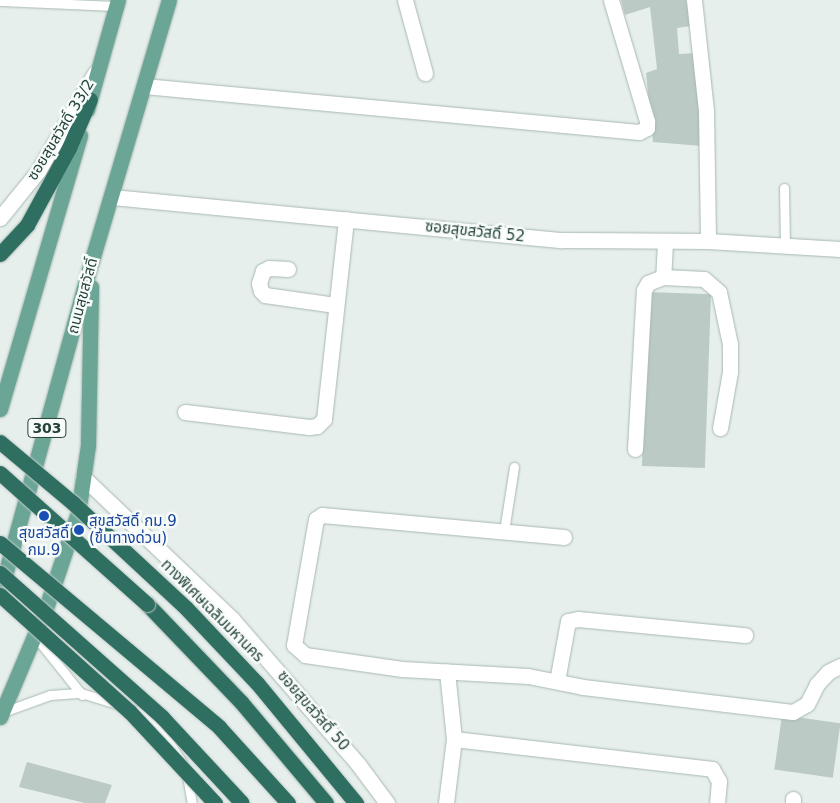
<!DOCTYPE html>
<meta charset="utf-8">
<style>
body{margin:0}
#map{position:relative;width:840px;height:803px;overflow:hidden;background:#e6efeb;font-family:"DejaVu Sans","Noto Sans Thai",sans-serif}
div>[style]{position:absolute}
[style*='--x']{left:calc(var(--x)*1px);top:calc(var(--y)*1px);width:calc(var(--w)*1px);rotate:calc(var(--a)*1deg)}
.building>*{inset:0;background:#bbcac4;transform-origin:0 0}
.roads{filter:drop-shadow(0 0 1px #a8b8b2) drop-shadow(0 0 1px #a8b8b2)}
.service>*{height:9px;margin:-4.5px;padding:0 4.5px;transform-origin:4.5px;border-radius:4.5px;background:#fff}
.minor>*{height:15px;margin:-7.5px;padding:0 7.5px;transform-origin:7.5px;border-radius:7.5px;background:#fff}
.tertiary>*{height:15px;margin:-7.5px;padding:0 7.5px;transform-origin:7.5px;border-radius:7.5px;background:#fff}
.primary>*{height:15px;margin:-7.5px;padding:0 7.5px;transform-origin:7.5px;border-radius:7.5px;background:#6aa596}
.motorway>*{height:15px;margin:-7.5px;padding:0 7.5px;transform-origin:7.5px;border-radius:7.5px;background:#2f6f62}
.bridges{filter:drop-shadow(0 0 1px #c2cac8) drop-shadow(0 0 1px #c2cac8)}
.motorway-bridge>*{height:15px;margin:-7.5px;padding:0 7.5px;transform-origin:7.5px;border-radius:7.5px;background:#2f6f62}
.dots>*{width:14px;height:14px;translate:-50% -50%;box-sizing:border-box;border:2px solid #f7fbf9;border-radius:50%}
span{translate:-50% -50%;white-space:nowrap;text-align:center;line-height:1.15;-webkit-text-stroke:5px #f7fbf9;paint-order:stroke}
.shield-label span{padding:1px 4px;background:#f7fbf9;border:1px solid;border-radius:4px;-webkit-text-stroke-width:0}
.shield-label{font-size:14px;color:#24423a;font-weight:700}
.street-label{font-size:15px;color:#24423a}
.transit-label{font-size:15px;color:#164399}
.left{translate:0 -50%;text-align:left}
</style>
<div id="map">
<div class="building">
<i style="clip-path:polygon(621px 0,686px 0,691px 26px,677px 28px,679px 54px,696px 53px,702px 146px,653px 142px,646px 73px,657px 69px,650px 7px,625px 15px)"></i>
<i style="left:648px;top:292px;width:63px;height:174px;rotate:2deg"></i>
<i style="left:782px;top:715px;width:59px;height:55px;rotate:8deg"></i>
<i style="clip-path:polygon(27px 762px,112px 785px,105px 803px,85px 803px,19px 787px)"></i>
</div>
<div class="roads">
<div class="service">
<i style="--x:0;--y:1;--w:116;--a:2.5"></i>
<i style="--x:784;--y:188;--w:58;--a:89"></i>
<i style="--x:504;--y:531;--w:65;--a:-81.1"></i>
<i style="--x:34;--y:635;--w:77;--a:51.3"></i>
<i style="--x:135;--y:710;--w:29;--a:35"></i>
<i style="--x:159;--y:727;--w:42;--a:56.7"></i>
<i style="--x:3;--y:712;--w:50;--a:-19.9"></i>
<i style="--x:50;--y:695;--w:31;--a:-4"></i>
<i style="--x:81;--y:693;--w:39;--a:17"></i>
<i style="--x:187;--y:776;--w:27;--a:80"></i>
</div>
<div class="minor">
<i style="--x:405;--y:0;--w:76;--a:74.7"></i>
<i style="--x:694;--y:0;--w:112;--a:83.8"></i>
<i style="--x:706;--y:111;--w:130;--a:89.1"></i>
<i style="--x:144;--y:86;--w:497;--a:5.3"></i>
<i style="--x:639;--y:132;--w:9;--a:-27"></i>
<i style="--x:647;--y:128;--w:7;--a:-90"></i>
<i style="--x:647;--y:121;--w:126;--a:-106.6"></i>
<i style="--x:112;--y:197;--w:452;--a:5.5"></i>
<i style="--x:562;--y:240;--w:146;--a:0.4"></i>
<i style="--x:708;--y:241;--w:132;--a:3.5"></i>
<i style="--x:665;--y:243;--w:34;--a:93"></i>
<i style="--x:663;--y:277;--w:41;--a:2.8"></i>
<i style="--x:704;--y:279;--w:20;--a:41"></i>
<i style="--x:719;--y:292;--w:53;--a:78.1"></i>
<i style="--x:730;--y:344;--w:28;--a:90"></i>
<i style="--x:730;--y:372;--w:57;--a:100.1"></i>
<i style="--x:288;--y:269;--w:19;--a:-177"></i>
<i style="--x:269;--y:268;--w:7;--a:153"></i>
<i style="--x:263;--y:271;--w:13;--a:108"></i>
<i style="--x:259;--y:283;--w:8;--a:76"></i>
<i style="--x:261;--y:291;--w:6;--a:45"></i>
<i style="--x:265;--y:295;--w:71;--a:8.1"></i>
<i style="--x:185;--y:412;--w:125;--a:6.9"></i>
<i style="--x:309;--y:427;--w:8;--a:-7"></i>
<i style="--x:317;--y:426;--w:10;--a:-45"></i>
<i style="--x:324;--y:419;--w:201;--a:-83.7"></i>
<i style="--x:635;--y:449;--w:159;--a:-86.8"></i>
<i style="--x:644;--y:290;--w:8;--a:-60"></i>
<i style="--x:648;--y:283;--w:16;--a:-22"></i>
<i style="--x:564;--y:537;--w:243;--a:-174.8"></i>
<i style="--x:322;--y:515;--w:7;--a:146"></i>
<i style="--x:316;--y:519;--w:128;--a:99.9"></i>
<i style="--x:294;--y:645;--w:15;--a:42"></i>
<i style="--x:305;--y:655;--w:98;--a:8.2"></i>
<i style="--x:402;--y:669;--w:126;--a:3.2"></i>
<i style="--x:528;--y:676;--w:56;--a:11.3"></i>
<i style="--x:583;--y:687;--w:211;--a:6.8"></i>
<i style="--x:793;--y:712;--w:16;--a:-30"></i>
<i style="--x:807;--y:704;--w:22;--a:-63"></i>
<i style="--x:817;--y:684;--w:16;--a:-47"></i>
<i style="--x:828;--y:672;--w:13;--a:-27"></i>
<i style="--x:557;--y:681;--w:61;--a:-79.6"></i>
<i style="--x:568;--y:621;--w:10;--a:-11"></i>
<i style="--x:578;--y:619;--w:168;--a:5.5"></i>
<i style="--x:454;--y:739;--w:260;--a:6.6"></i>
<i style="--x:712;--y:769;--w:14;--a:60"></i>
<i style="--x:719;--y:781;--w:22;--a:95"></i>
<i style="--x:446;--y:803;--w:64;--a:-82.9"></i>
<i style="--x:454;--y:739;--w:68;--a:-95.9"></i>
<i style="--x:793;--y:803;--w:4;--a:-90"></i>
</div>
<div class="tertiary">
<i style="--x:0;--y:218;--w:60;--a:-51"></i>
<i style="--x:38;--y:171;--w:113;--a:-59.8"></i>
<i style="--x:83;--y:477;--w:206;--a:43.6"></i>
<i style="--x:232;--y:619;--w:192;--a:49"></i>
<i style="--x:358;--y:764;--w:49;--a:53.4"></i>
</div>
<div class="primary">
<i style="--x:87;--y:110;--w:114;--a:-74.3"></i>
<i style="--x:0;--y:409;--w:285;--a:-73.7"></i>
<i style="--x:0;--y:593;--w:342;--a:-74.6"></i>
<i style="--x:91;--y:263;--w:274;--a:-73.5"></i>
<i style="--x:0;--y:717;--w:118;--a:-67.1"></i>
<i style="--x:46;--y:608;--w:100;--a:-71.4"></i>
<i style="--x:78;--y:513;--w:69;--a:-81.6"></i>
<i style="--x:88;--y:445;--w:158;--a:-88.9"></i>
</div>
<div class="motorway">
<i style="--x:0;--y:254;--w:40;--a:-47"></i>
<i style="--x:27;--y:225;--w:88;--a:-61.4"></i>
<i style="--x:69;--y:148;--w:53;--a:-66.8"></i>
<i style="--x:147;--y:604;--w:136;--a:46.2"></i>
<i style="--x:241;--y:702;--w:132;--a:49.9"></i>
</div>
</div>
<div class="bridges">
<div class="motorway-bridge">
<i style="--x:0;--y:442;--w:95;--a:39.9"></i>
<i style="--x:73;--y:503;--w:154;--a:42.9"></i>
<i style="--x:186;--y:608;--w:103;--a:46.6"></i>
<i style="--x:257;--y:683;--w:156;--a:50.5"></i>
<i style="--x:0;--y:473;--w:197;--a:41.7"></i>
<i style="--x:0;--y:543;--w:286;--a:40"></i>
<i style="--x:219;--y:727;--w:103;--a:47.8"></i>
<i style="--x:0;--y:573;--w:217;--a:41.6"></i>
<i style="--x:162;--y:717;--w:117;--a:47.1"></i>
<i style="--x:0;--y:595;--w:175;--a:42"></i>
<i style="--x:130;--y:712;--w:125;--a:47"></i>
</div>
</div>
<div class="dots">
<i style="left:44px;top:516px;background:#1a4fb4"></i>
<i style="left:79px;top:530px;background:#1a4fb4"></i>
</div>
<div class="shield-label">
<span style="left:47px;top:428px">303</span>
</div>
<div class="street-label">
<span style="left:61px;top:130px;rotate:-59deg">ซอยสุขสวัสดิ์ 33/2</span>
<span style="left:475px;top:232px;rotate:6deg">ซอยสุขสวัสดิ์ 52</span>
<span style="left:83px;top:296px;rotate:-75deg">ถนนสุขสวัสดิ์</span>
<span style="left:212px;top:611px;rotate:45deg">ทางพิเศษเฉลิมมหานคร</span>
<span style="left:313px;top:711px;rotate:49deg">ซอยสุขสวัสดิ์ 50</span>
</div>
<div class="transit-label">
<span class="left" style="left:89px;top:530px">สุขสวัสดิ์ กม.9<br>(ขึ้นทางด่วน)</span>
<span style="left:44px;top:542px">สุขสวัสดิ์<br>กม.9</span>
</div>
</div>
